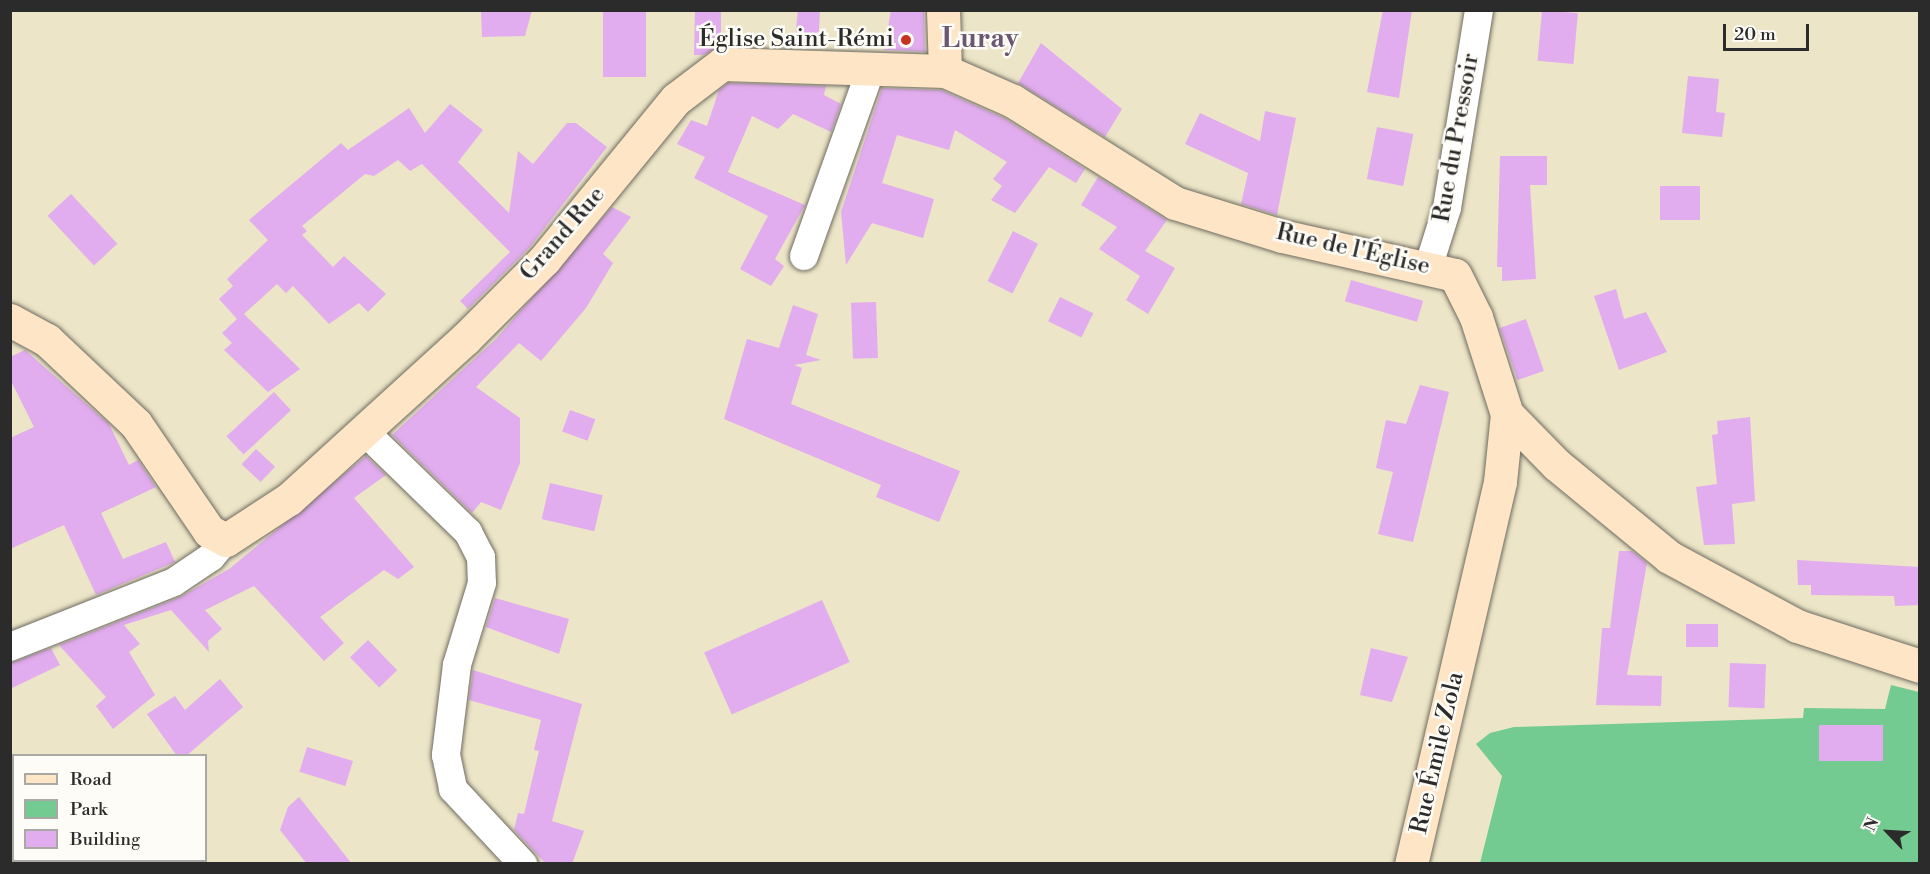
<!DOCTYPE html>
<meta charset="utf-8">
<style>
body{margin:0}
#map{position:relative;width:1930px;height:874px;overflow:hidden;background:#ece5c7;font-family:"Libre Bodoni",serif}
div>[style]{position:absolute}
[style*='--x']{left:calc(var(--x)*1px);top:calc(var(--y)*1px);width:calc(var(--w)*1px);rotate:calc(var(--a)*1deg)}
.green>*{inset:0;background:#74cb91}
.building>*{inset:0;background:#e1adee;transform-origin:0 0}
.roads{filter:drop-shadow(0 0 2px #6f6c62) drop-shadow(0 0 2px #6f6c62)}
.street>*{height:28px;margin:-14px;padding:0 14px;transform-origin:14px;border-radius:14px;background:#fff}
.secondary>*{height:33px;margin:-16.5px;padding:0 16.5px;transform-origin:16.5px;border-radius:16.5px;background:#fde5c5}
.dots>*{width:16px;height:16px;translate:-50% -50%;box-sizing:border-box;border:3px solid #fdfcf7;border-radius:50%}
span{translate:-50% -50%;white-space:nowrap;text-align:center;line-height:1.15;-webkit-text-stroke:5px #fdfcf7;paint-order:stroke}
.poi-label{font-size:24px;color:#2b2b2b}
.right{translate:-100% -50%;text-align:right}
.street-label{font-size:24px;color:#2b2b2b}
.quarter-label{font-size:27px;color:#6b586f;font-weight:700}
.frame{position:absolute;inset:0;border:12px solid #2b2b2b;pointer-events:none}
.legend{position:absolute;left:12px;top:754px;width:195px;height:108px;box-sizing:border-box;background:#fdfcf7;border:2px solid #a9a8a5;margin:0;padding:8px 10px;list-style:none;font-size:18px;color:#2b2b2b}
.legend li{display:flex;align-items:center;gap:12px;height:30px}
.legend b{width:30px;border:2px solid #a9a8a5}
.north{position:absolute;left:1858px;top:802px;width:60px;height:60px;-webkit-text-stroke:4px #fdfcf7;paint-order:stroke;rotate:295deg;font-size:16px;font-weight:700;line-height:24px;text-align:center;color:#2b2b2b}
.north::after{content:'';display:block;margin:auto;width:21px;height:27px;background:#2b2b2b;clip-path:polygon(50% 0,100% 100%,50% 72%,0 100%)}
.scale{position:absolute;left:1723px;top:24px;width:86px;height:27px;box-sizing:border-box;border:3px solid #2b2b2b;border-top:0;padding-left:8px;font-size:18px;line-height:21px;white-space:nowrap;color:#2b2b2b;-webkit-text-stroke:4px #fdfcf7;paint-order:stroke}
</style>
<div id="map">
<div class="green">
<i style="clip-path:polygon(1891px 685px,1919px 692px,1919px 863px,1480px 863px,1502px 776px,1476px 744px,1490px 733px,1514px 727px,1803px 718px,1804px 708px,1885px 709px)"></i>
</div>
<div class="building">
<i style="clip-path:polygon(532px 10px,525px 36px,482px 37px,481px 12px)"></i>
<i style="left:603px;top:10px;width:43px;height:67px"></i>
<i style="clip-path:polygon(695px 10px,721px 10px,721px 46px,703px 55px,694px 55px)"></i>
<i style="clip-path:polygon(798px 10px,820px 10px,818px 48px,794px 48px)"></i>
<i style="clip-path:polygon(891px 10px,924px 10px,925px 52px,884px 50px)"></i>
<i style="clip-path:polygon(1383px 10px,1412px 10px,1399px 98px,1367px 92px)"></i>
<i style="left:1542px;top:10px;width:36px;height:51px;rotate:5deg"></i>
<i style="clip-path:polygon(1041px 43px,1122px 109px,1105px 137px,1018px 83px)"></i>
<i style="clip-path:polygon(1688px 76px,1719px 79px,1716px 112px,1725px 113px,1722px 137px,1682px 133px)"></i>
<i style="clip-path:polygon(728px 83px,826px 86px,824px 95px,841px 104px,831px 132px,793px 114px,778px 129px,752px 116px,728px 172px,805px 205px,775px 259px,784px 266px,771px 286px,740px 269px,768px 216px,694px 178px,705px 157px,677px 144px,691px 120px,707px 126px,719px 90px)"></i>
<i style="clip-path:polygon(882px 88px,941px 90px,1004px 118px,1085px 169px,1076px 183px,1049px 167px,1015px 213px,991px 200px,1002px 186px,993px 179px,1007px 162px,955px 130px,949px 150px,897px 135px,882px 183px,934px 199px,923px 238px,872px 223px,846px 265px,841px 212px)"></i>
<i style="clip-path:polygon(450px 104px,483px 130px,458px 162px,509px 213px,518px 151px,533px 164px,567px 123px,576px 123px,607px 147px,530px 247px,468px 309px,460px 301px,510px 252px,422px 164px,410px 171px,398px 160px,374px 176px,365px 174px,302px 226px,307px 231px,302px 235px,333px 267px,344px 256px,386px 294px,368px 312px,359px 303px,329px 324px,293px 286px,286px 293px,277px 284px,244px 314px,300px 369px,268px 392px,224px 350px,232px 343px,222px 333px,237px 319px,219px 299px,233px 286px,227px 279px,268px 240px,249px 220px,341px 143px,348px 150px,409px 108px,425px 133px)"></i>
<i style="clip-path:polygon(1265px 111px,1296px 118px,1277px 215px,1241px 204px,1248px 173px,1185px 144px,1200px 113px,1260px 141px)"></i>
<i style="left:1377px;top:127px;width:37px;height:53px;rotate:11deg"></i>
<i style="clip-path:polygon(1500px 156px,1547px 156px,1547px 185px,1530px 185px,1536px 279px,1502px 281px,1502px 267px,1497px 267px)"></i>
<i style="clip-path:polygon(1098px 177px,1167px 220px,1145px 251px,1175px 268px,1148px 314px,1126px 300px,1140px 276px,1099px 249px,1117px 227px,1081px 205px)"></i>
<i style="left:1700px;top:186px;width:34px;height:40px;rotate:90deg"></i>
<i style="left:71px;top:194px;width:68px;height:32px;rotate:47deg"></i>
<i style="clip-path:polygon(612px 207px,631px 217px,603px 254px,613px 263px,586px 308px,541px 361px,519px 343px,476px 387px,520px 418px,520px 463px,501px 510px,481px 502px,472px 513px,392px 435px,496px 339px)"></i>
<i style="left:1013px;top:231px;width:28px;height:56px;rotate:27deg"></i>
<i style="left:1351px;top:280px;width:75px;height:22px;rotate:16deg"></i>
<i style="clip-path:polygon(1616px 289px,1624px 319px,1646px 312px,1667px 352px,1619px 370px,1594px 296px)"></i>
<i style="left:1060px;top:297px;width:37px;height:27px;rotate:26deg"></i>
<i style="left:876px;top:302px;width:56px;height:25px;rotate:88deg"></i>
<i style="clip-path:polygon(793px 305px,818px 314px,806px 355px,821px 360px,794px 365px,802px 368px,791px 404px,960px 471px,939px 522px,876px 497px,881px 485px,724px 419px,747px 339px,779px 348px)"></i>
<i style="left:1526px;top:319px;width:55px;height:28px;rotate:71deg"></i>
<i style="clip-path:polygon(25px 350px,109px 424px,129px 465px,138px 460px,156px 487px,101px 513px,123px 559px,166px 542px,175px 562px,96px 595px,64px 525px,10px 549px,10px 438px,34px 427px,10px 379px,10px 357px)"></i>
<i style="clip-path:polygon(1420px 385px,1449px 392px,1413px 542px,1378px 534px,1393px 472px,1376px 468px,1386px 420px,1406px 424px)"></i>
<i style="left:274px;top:392px;width:25px;height:65px;rotate:47deg"></i>
<i style="left:570px;top:410px;width:27px;height:23px;rotate:20deg"></i>
<i style="clip-path:polygon(1750px 417px,1755px 501px,1732px 504px,1735px 544px,1704px 545px,1696px 487px,1717px 484px,1712px 435px,1718px 434px,1717px 421px)"></i>
<i style="left:256px;top:449px;width:26px;height:21px;rotate:43deg"></i>
<i style="clip-path:polygon(366px 456px,386px 475px,354px 498px,414px 567px,398px 579px,384px 570px,320px 617px,344px 643px,324px 661px,254px 586px,205px 610px,222px 629px,208px 641px,209px 652px,171px 610px,124px 625px,140px 644px,129px 652px,155px 695px,113px 729px,96px 706px,106px 697px,59px 645px,180px 597px,229px 569px)"></i>
<i style="left:550px;top:483px;width:54px;height:37px;rotate:13deg"></i>
<i style="clip-path:polygon(1619px 551px,1632px 551px,1647px 563px,1627px 675px,1662px 676px,1661px 706px,1596px 705px,1602px 628px,1610px 628px)"></i>
<i style="clip-path:polygon(1797px 560px,1920px 567px,1920px 605px,1895px 606px,1894px 596px,1811px 595px,1811px 585px,1798px 585px)"></i>
<i style="clip-path:polygon(495px 598px,569px 619px,559px 654px,486px 627px)"></i>
<i style="left:822px;top:600px;width:68px;height:129px;rotate:66deg"></i>
<i style="left:1686px;top:624px;width:32px;height:23px"></i>
<i style="left:368px;top:640px;width:42px;height:25px;rotate:46deg"></i>
<i style="clip-path:polygon(51px 648px,60px 665px,10px 689px,10px 663px)"></i>
<i style="clip-path:polygon(1371px 648px,1408px 657px,1392px 702px,1360px 695px)"></i>
<i style="left:1730px;top:663px;width:36px;height:44px;rotate:2deg"></i>
<i style="clip-path:polygon(473px 670px,582px 704px,552px 821px,584px 831px,572px 864px,546px 864px,514px 830px,518px 813px,524px 814px,539px 751px,534px 750px,541px 720px,469px 700px)"></i>
<i style="clip-path:polygon(220px 679px,243px 707px,186px 756px,177px 756px,147px 714px,175px 696px,185px 710px)"></i>
<i style="left:1819px;top:725px;width:64px;height:36px"></i>
<i style="left:307px;top:747px;width:48px;height:26px;rotate:17deg"></i>
<i style="clip-path:polygon(299px 797px,352px 864px,307px 864px,280px 830px,288px 807px)"></i>
</div>
<div class="roads">
<div class="street">
<i style="--x:804;--y:256;--w:199;--a:-70.3"></i>
<i style="--x:1429;--y:265;--w:60;--a:-72.5"></i>
<i style="--x:1447;--y:208;--w:201;--a:-80.8"></i>
<i style="--x:365;--y:432;--w:144;--a:44.2"></i>
<i style="--x:468;--y:532;--w:28;--a:63"></i>
<i style="--x:481;--y:557;--w:26;--a:88"></i>
<i style="--x:482;--y:583;--w:86;--a:107"></i>
<i style="--x:457;--y:665;--w:91;--a:97"></i>
<i style="--x:446;--y:755;--w:35;--a:78"></i>
<i style="--x:453;--y:789;--w:103;--a:47"></i>
<i style="--x:10;--y:647;--w:176;--a:-21.6"></i>
<i style="--x:174;--y:582;--w:45;--a:-34"></i>
<i style="--x:211;--y:557;--w:23;--a:-49"></i>
</div>
<div class="secondary">
<i style="--x:943;--y:10;--w:61;--a:88.1"></i>
<i style="--x:10;--y:320;--w:42;--a:28.4"></i>
<i style="--x:47;--y:340;--w:122;--a:43.3"></i>
<i style="--x:136;--y:424;--w:130;--a:55.7"></i>
<i style="--x:209;--y:531;--w:19;--a:28"></i>
<i style="--x:226;--y:540;--w:75;--a:-33.1"></i>
<i style="--x:289;--y:499;--w:238;--a:-42.3"></i>
<i style="--x:465;--y:339;--w:112;--a:-45"></i>
<i style="--x:544;--y:260;--w:208;--a:-50.7"></i>
<i style="--x:676;--y:99;--w:58;--a:-37.3"></i>
<i style="--x:722;--y:64;--w:223;--a:1.8"></i>
<i style="--x:945;--y:71;--w:74;--a:23.8"></i>
<i style="--x:1013;--y:101;--w:191;--a:32.2"></i>
<i style="--x:1175;--y:203;--w:112;--a:17.1"></i>
<i style="--x:1282;--y:236;--w:177;--a:12.7"></i>
<i style="--x:1455;--y:275;--w:47;--a:63.4"></i>
<i style="--x:1476;--y:317;--w:102;--a:72.3"></i>
<i style="--x:1507;--y:414;--w:68;--a:95.9"></i>
<i style="--x:1500;--y:482;--w:392;--a:103.1"></i>
<i style="--x:1507;--y:414;--w:71;--a:45.6"></i>
<i style="--x:1557;--y:465;--w:145;--a:39.4"></i>
<i style="--x:1669;--y:557;--w:145;--a:28.3"></i>
<i style="--x:1797;--y:626;--w:129;--a:18"></i>
</div>
</div>
<div class="dots">
<i style="left:906px;top:40px;background:#c8321e"></i>
</div>
<div class="poi-label">
<span class="right" style="left:894px;top:40px">Église Saint-Rémi</span>
</div>
<div class="street-label">
<span style="left:1457px;top:138px;rotate:-80deg">Rue du Pressoir</span>
<span style="left:563px;top:234px;rotate:-49deg">Grand Rue</span>
<span style="left:1353px;top:250px;rotate:13deg">Rue de l'Église</span>
<span style="left:1438px;top:753px;rotate:-77deg">Rue Émile Zola</span>
</div>
<div class="quarter-label">
<span style="left:980px;top:40px">Luray</span>
</div>
<div class="frame"></div>
<ul class="legend">
<li><b style="height:8px;background:#fde5c5"></b>Road</li>
<li><b style="height:16px;background:#74cb91"></b>Park</li>
<li><b style="height:16px;background:#e1adee"></b>Building</li>
</ul>
<div class="north">N</div>
<div class="scale">20 m</div>
</div>
